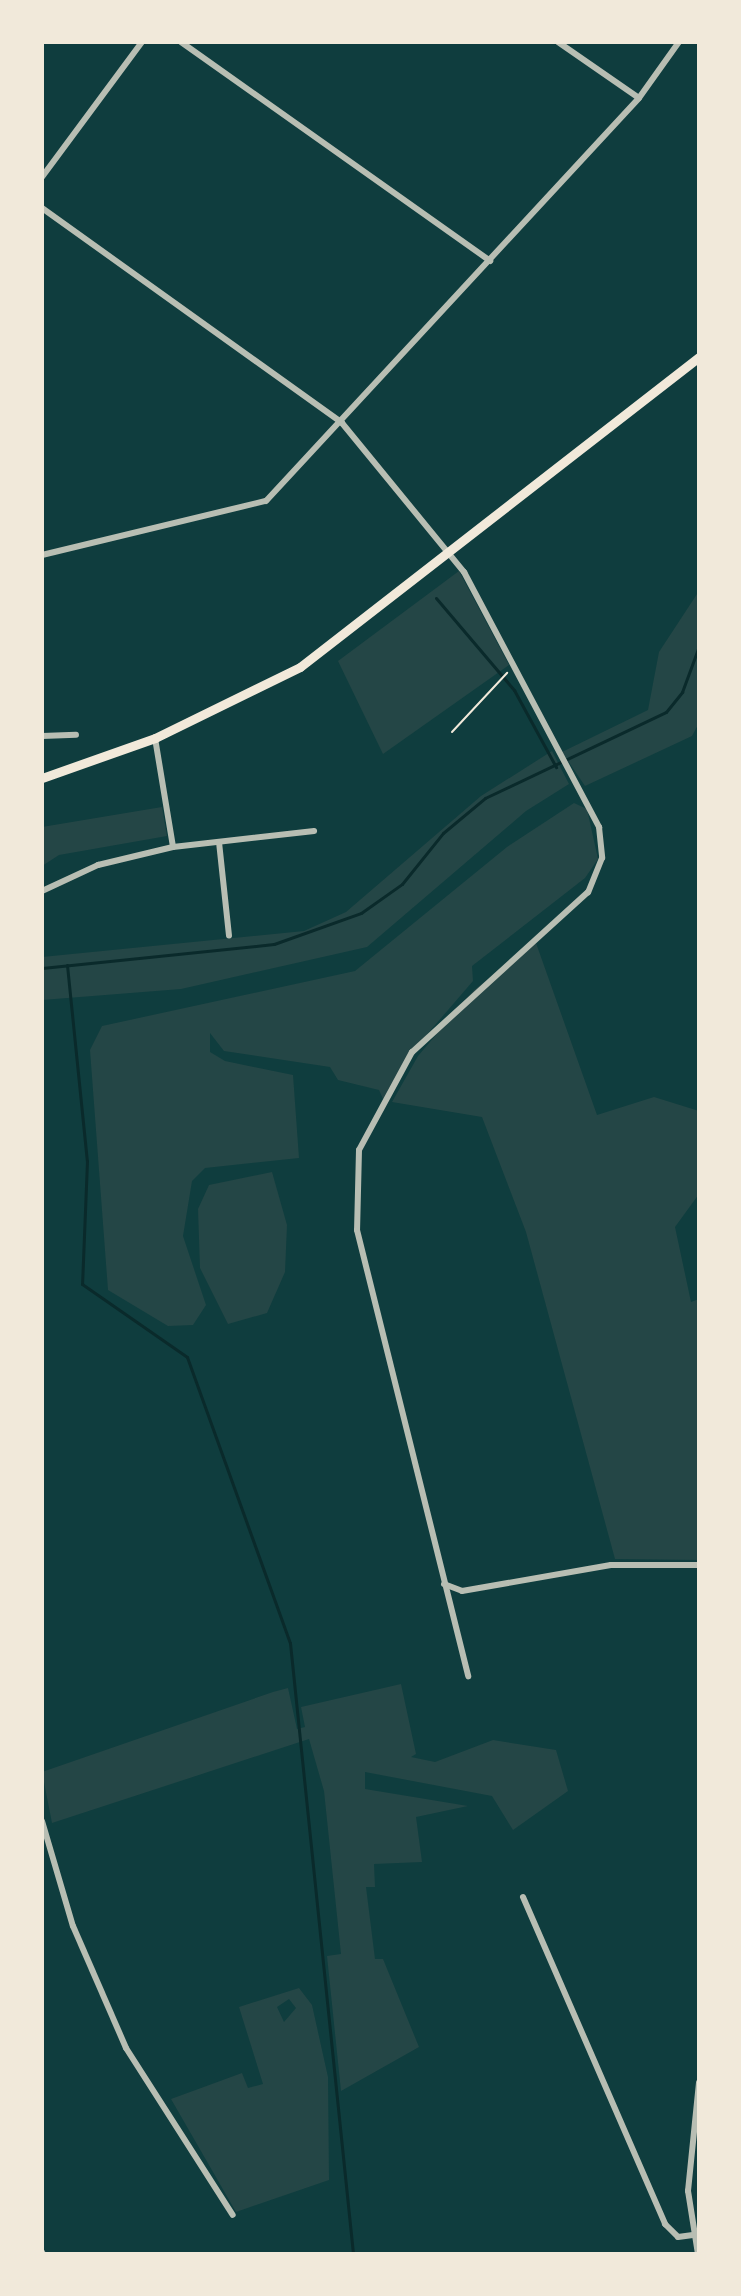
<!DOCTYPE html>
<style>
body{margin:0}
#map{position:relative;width:741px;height:2296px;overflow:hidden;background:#0f3d3e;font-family:Mulish,sans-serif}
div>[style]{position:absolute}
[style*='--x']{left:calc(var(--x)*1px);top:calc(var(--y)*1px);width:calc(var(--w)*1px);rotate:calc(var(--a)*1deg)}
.green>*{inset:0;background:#244646}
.stream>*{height:3px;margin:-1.5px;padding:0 1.5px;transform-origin:1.5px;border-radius:1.5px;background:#0a2a2b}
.path>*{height:2px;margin:-1px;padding:0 1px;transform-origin:1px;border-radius:1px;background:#f1e9da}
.minor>*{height:6px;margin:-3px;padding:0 3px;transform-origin:3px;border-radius:3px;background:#b8beb3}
.primary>*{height:9px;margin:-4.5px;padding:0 4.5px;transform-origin:4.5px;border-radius:4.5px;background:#f1e9da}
span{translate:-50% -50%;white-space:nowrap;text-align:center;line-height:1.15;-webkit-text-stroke:6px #f1e9da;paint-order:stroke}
.frame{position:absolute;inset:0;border:44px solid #f1e9da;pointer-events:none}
</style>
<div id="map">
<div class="green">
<i style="clip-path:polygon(459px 571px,509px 665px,383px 754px,338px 661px)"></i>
<i style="clip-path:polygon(699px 591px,699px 723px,692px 736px,585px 786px,562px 752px,648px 710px,659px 652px)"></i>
<i style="clip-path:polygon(552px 751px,569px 784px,526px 811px,367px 947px,181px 989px,42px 1000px,42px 957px,304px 931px,346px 912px,481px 796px)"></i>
<i style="clip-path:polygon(574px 803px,587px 809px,598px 859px,585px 878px,472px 966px,473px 981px,411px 1053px,384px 1101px,379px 1090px,338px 1080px,330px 1067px,224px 1051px,210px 1033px,210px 1052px,225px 1061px,293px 1075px,299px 1158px,205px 1168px,192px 1181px,183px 1236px,206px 1305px,193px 1325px,168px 1326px,108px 1290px,90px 1050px,102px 1026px,355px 971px,507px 847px)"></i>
<i style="clip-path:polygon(162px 807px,167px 836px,59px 855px,42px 866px,42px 827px)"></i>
<i style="clip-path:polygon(536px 943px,597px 1115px,654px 1097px,699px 1111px,699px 1194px,675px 1227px,691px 1302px,699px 1299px,699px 1560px,615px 1559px,526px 1232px,482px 1117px,392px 1102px,418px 1056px,474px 990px)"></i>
<i style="clip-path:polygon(272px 1172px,287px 1225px,285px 1272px,267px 1313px,228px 1324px,200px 1268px,198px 1209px,209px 1185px)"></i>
<i style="clip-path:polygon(401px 1684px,416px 1754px,411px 1757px,435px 1762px,493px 1740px,556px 1750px,568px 1791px,513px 1830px,492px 1796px,365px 1772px,365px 1789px,468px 1806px,416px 1817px,422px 1862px,374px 1864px,375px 1887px,366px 1887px,375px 1959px,383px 1959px,419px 2047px,341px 2091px,327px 1956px,341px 1954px,324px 1791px,309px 1739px,52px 1823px,42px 1772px,273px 1692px,288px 1688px,297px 1729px,305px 1727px,301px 1707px)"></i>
<i style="clip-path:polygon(evenodd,299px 1988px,312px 2005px,328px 2077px,329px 2180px,236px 2212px,171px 2099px,242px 2073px,248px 2088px,263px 2084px,239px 2007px,299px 1988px,289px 1999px,296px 2008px,284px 2022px,277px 2007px,289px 1999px)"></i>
</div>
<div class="stream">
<i style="--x:436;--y:598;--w:121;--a:49.7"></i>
<i style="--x:514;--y:690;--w:88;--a:61.4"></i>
<i style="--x:67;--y:965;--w:197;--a:84.2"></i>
<i style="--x:87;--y:1161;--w:123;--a:92.3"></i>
<i style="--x:82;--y:1284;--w:128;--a:34.8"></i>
<i style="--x:187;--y:1357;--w:304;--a:70.2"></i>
<i style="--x:290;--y:1643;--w:614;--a:84.11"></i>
<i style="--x:42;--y:968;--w:233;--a:-5.9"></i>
<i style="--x:274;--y:944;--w:92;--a:-19.6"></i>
<i style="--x:361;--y:913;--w:50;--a:-35.3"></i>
<i style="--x:402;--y:884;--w:65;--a:-51.2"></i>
<i style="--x:443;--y:833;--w:55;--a:-39.8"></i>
<i style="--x:485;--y:798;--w:200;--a:-25.4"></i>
<i style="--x:666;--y:712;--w:26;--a:-51"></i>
<i style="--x:682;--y:692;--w:49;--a:-69.7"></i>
</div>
<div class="path">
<i style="--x:452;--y:732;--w:81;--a:-47"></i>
</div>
<div class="minor">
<i style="--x:181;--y:42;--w:379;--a:35.3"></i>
<i style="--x:558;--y:42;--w:98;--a:34.7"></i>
<i style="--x:42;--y:177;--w:168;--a:-53.5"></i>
<i style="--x:42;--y:208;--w:369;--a:35.6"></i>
<i style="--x:342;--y:423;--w:193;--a:50.7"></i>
<i style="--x:464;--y:572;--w:289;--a:62.1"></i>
<i style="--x:599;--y:827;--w:31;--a:84"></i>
<i style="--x:602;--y:858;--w:37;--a:112"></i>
<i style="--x:588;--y:892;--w:238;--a:137.7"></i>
<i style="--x:412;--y:1052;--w:111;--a:118.4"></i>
<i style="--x:359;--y:1150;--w:80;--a:91.4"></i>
<i style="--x:357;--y:1230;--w:460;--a:76"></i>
<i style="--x:42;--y:555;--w:230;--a:-13.6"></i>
<i style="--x:266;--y:501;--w:549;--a:-47.21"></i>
<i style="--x:639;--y:98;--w:69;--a:-54.5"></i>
<i style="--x:42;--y:736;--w:34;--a:-2"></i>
<i style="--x:155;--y:738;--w:110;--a:80.6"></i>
<i style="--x:219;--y:842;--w:94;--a:83.9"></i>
<i style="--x:42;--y:891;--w:62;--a:-24.9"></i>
<i style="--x:98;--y:865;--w:77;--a:-13.5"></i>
<i style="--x:173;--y:847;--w:142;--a:-6.5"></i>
<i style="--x:444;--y:1584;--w:19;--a:21"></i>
<i style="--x:462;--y:1591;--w:151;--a:-9.9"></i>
<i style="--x:611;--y:1565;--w:88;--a:0"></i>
<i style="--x:42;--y:1821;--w:109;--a:73.6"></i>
<i style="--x:73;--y:1926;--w:133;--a:66.5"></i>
<i style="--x:126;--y:2048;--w:198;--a:57.4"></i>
<i style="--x:523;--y:1897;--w:357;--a:66.5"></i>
<i style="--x:665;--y:2224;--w:18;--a:45"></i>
<i style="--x:678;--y:2237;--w:15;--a:-8"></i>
<i style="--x:42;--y:2252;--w:2;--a:63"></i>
<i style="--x:698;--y:2254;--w:64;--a:-99"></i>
<i style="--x:688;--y:2191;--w:109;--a:-84.2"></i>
</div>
<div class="primary">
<i style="--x:42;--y:778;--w:120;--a:-19.5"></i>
<i style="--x:155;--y:738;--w:161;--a:-26.1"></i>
<i style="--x:300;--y:667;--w:505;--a:-37.85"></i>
</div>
<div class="frame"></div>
</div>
